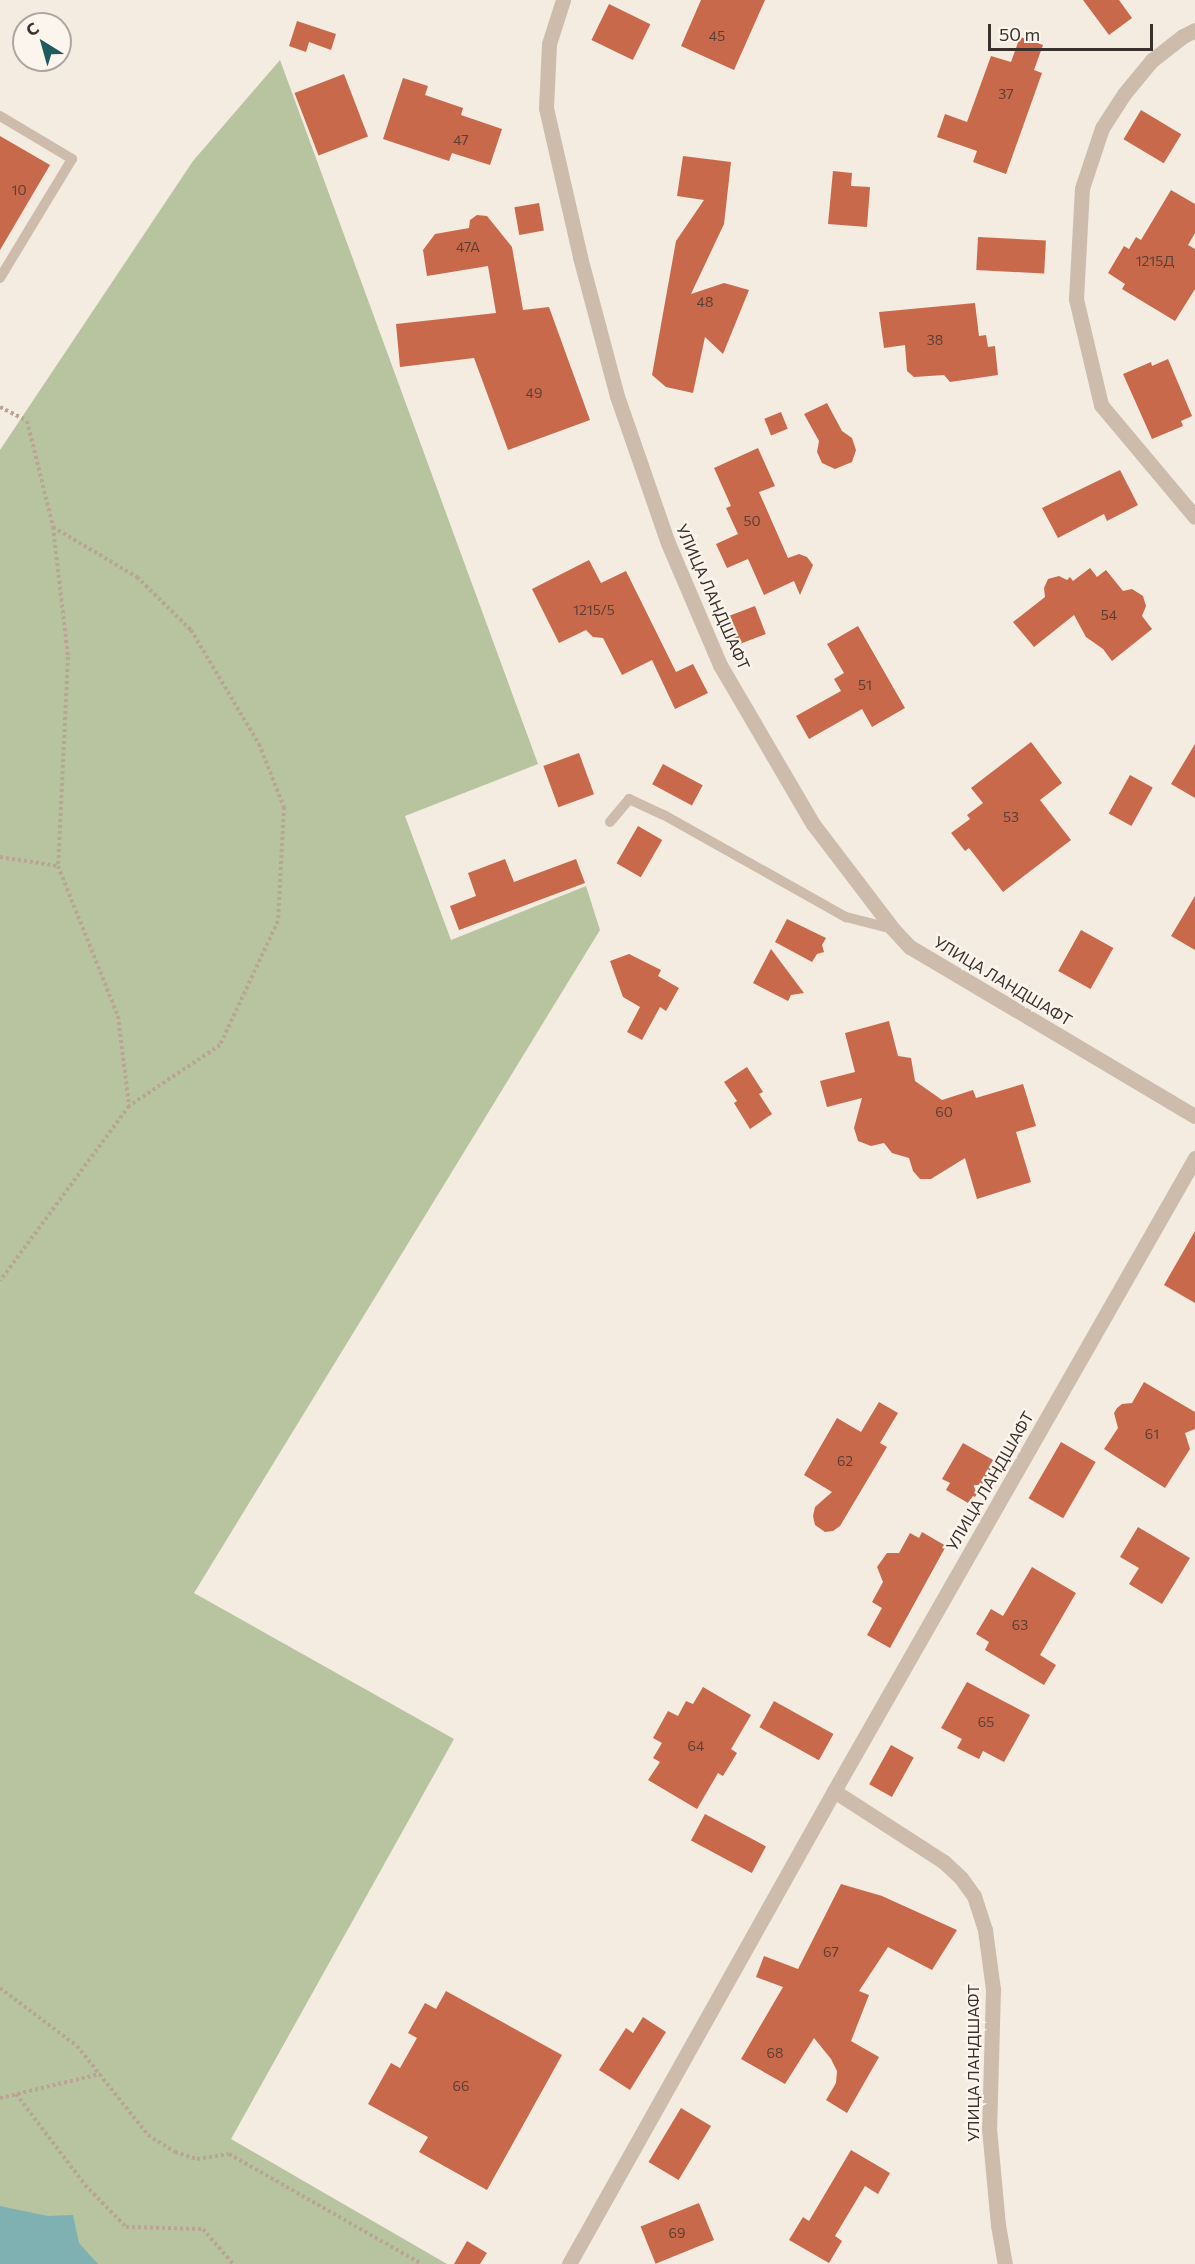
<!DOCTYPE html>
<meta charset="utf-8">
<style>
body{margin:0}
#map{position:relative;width:1195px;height:2264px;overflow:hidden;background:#f4ebe1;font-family:Commissioner,sans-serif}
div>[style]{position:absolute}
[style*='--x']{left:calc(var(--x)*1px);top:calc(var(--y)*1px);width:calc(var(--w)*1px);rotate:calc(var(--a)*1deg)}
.green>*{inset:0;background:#b8c4a0}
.water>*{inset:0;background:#7fb0b2}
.building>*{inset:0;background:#c8694b;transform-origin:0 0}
.path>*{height:4px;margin-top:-2px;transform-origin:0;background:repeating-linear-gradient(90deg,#b9a596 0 3px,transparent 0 6px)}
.service>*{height:10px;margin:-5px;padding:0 5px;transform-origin:5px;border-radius:5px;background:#cdbbac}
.minor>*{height:15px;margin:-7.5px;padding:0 7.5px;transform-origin:7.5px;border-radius:7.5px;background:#cdbbac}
span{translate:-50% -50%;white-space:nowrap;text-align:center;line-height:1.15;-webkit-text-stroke:4.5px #fbf5ee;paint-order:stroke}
.number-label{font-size:14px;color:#5e3e33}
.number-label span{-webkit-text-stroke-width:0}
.street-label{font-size:16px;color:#3b302b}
.north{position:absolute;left:12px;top:12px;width:60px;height:60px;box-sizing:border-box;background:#fbf5ee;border:2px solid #aea6a0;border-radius:50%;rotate:323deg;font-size:16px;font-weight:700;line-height:24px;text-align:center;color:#3b302b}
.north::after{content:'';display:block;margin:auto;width:21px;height:27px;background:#1f5a5e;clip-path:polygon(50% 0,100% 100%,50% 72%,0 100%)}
.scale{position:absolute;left:988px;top:24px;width:165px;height:27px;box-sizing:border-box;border:3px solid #3b302b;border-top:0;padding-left:8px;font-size:18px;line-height:21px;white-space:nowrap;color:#3b302b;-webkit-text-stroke:4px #fbf5ee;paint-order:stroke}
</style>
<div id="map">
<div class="green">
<i style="clip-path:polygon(280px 60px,538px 764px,405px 816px,451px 940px,586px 886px,600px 930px,194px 1593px,454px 1739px,231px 2139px,447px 2264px,0 2264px,0 450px,193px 161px)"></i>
</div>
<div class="water">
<i style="clip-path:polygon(0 2206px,48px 2216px,73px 2215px,79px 2243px,98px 2264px,0 2264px)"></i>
</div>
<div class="building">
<i style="clip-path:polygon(701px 0,765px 0,734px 70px,681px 46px)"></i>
<i style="clip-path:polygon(1083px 0,1119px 0,1132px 18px,1109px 35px)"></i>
<i style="left:609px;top:4px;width:46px;height:40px;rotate:26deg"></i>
<i style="clip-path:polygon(297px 21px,336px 34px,331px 50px,309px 42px,306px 52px,289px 46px)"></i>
<i style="clip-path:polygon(1020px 37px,1043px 45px,1034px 70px,1042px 73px,1006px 174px,973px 162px,977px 151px,937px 137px,945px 114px,967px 122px,991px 56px,1011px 62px)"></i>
<i style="left:344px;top:74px;width:67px;height:53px;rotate:69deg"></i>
<i style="clip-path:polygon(403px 78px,428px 86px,425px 95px,463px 108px,461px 115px,502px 129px,490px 165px,452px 153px,449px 161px,383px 139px)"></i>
<i style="left:1141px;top:110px;width:47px;height:34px;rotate:31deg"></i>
<i style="clip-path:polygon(0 136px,50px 165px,0 250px)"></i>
<i style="clip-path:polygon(683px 156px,731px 162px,724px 224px,691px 294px,724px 283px,749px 290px,723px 354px,705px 337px,693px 393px,666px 387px,652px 375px,676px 241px,704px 200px,677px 196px)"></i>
<i style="clip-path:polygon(833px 171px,852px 173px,851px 186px,870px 187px,867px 227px,828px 224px)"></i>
<i style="clip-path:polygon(1171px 190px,1195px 204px,1195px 233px,1188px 245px,1195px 249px,1195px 289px,1175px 321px,1122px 289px,1125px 284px,1108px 273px,1124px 246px,1129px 249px,1136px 237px,1141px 240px)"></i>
<i style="left:539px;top:203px;width:28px;height:25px;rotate:80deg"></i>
<i style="clip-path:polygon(477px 215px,487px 216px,512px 247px,523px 310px,549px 307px,590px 420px,508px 450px,474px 358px,400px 367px,396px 324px,496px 313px,488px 266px,427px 276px,423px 250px,435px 234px,469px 228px,470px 220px)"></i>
<i style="left:978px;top:237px;width:68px;height:33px;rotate:3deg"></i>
<i style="clip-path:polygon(975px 303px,979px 336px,986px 335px,988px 347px,995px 346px,998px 375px,950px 382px,944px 375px,914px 377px,907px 371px,905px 345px,884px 348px,879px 312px)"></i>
<i style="clip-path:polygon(1168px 359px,1192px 416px,1181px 421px,1183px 426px,1152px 439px,1123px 374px,1151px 362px,1152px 366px)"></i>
<i style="clip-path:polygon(827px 403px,842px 431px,852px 438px,856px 450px,852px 462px,835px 469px,822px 463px,817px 452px,819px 441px,804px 414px)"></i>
<i style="left:781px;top:412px;width:18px;height:18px;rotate:68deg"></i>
<i style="clip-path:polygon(758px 448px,775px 486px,759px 492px,788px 558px,799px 554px,807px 557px,813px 565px,800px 595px,794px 581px,764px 595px,748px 559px,727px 568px,716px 544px,738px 534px,726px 508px,731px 506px,714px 468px)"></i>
<i style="clip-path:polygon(1120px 470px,1138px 505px,1107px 521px,1104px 514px,1058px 538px,1042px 508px)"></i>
<i style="clip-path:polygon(589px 560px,601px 583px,626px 571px,676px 672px,693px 664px,708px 693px,675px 709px,652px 660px,622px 675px,603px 638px,593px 637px,586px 630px,559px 643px,532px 589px)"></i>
<i style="clip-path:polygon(1090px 568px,1097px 577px,1106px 570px,1123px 591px,1132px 589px,1143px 596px,1146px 606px,1142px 616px,1152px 629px,1112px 661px,1103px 649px,1086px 637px,1074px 615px,1034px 647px,1013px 622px,1045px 597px,1044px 588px,1048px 579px,1059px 576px,1067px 580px,1070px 577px,1073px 581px)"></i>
<i style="left:755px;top:606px;width:30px;height:33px;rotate:69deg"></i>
<i style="clip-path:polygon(858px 626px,905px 708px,872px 727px,862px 709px,809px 739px,796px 716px,841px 691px,834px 679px,844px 673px,827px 644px)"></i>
<i style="clip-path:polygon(1031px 742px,1062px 783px,1040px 800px,1071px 840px,1003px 892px,969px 848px,965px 851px,951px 833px,970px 819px,967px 815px,983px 803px,971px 788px)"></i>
<i style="clip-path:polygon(1195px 744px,1195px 798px,1171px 784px)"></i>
<i style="left:579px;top:753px;width:44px;height:38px;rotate:70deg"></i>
<i style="left:663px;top:764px;width:45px;height:23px;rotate:28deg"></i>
<i style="left:1130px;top:775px;width:26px;height:44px;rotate:29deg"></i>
<i style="left:638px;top:826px;width:28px;height:43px;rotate:30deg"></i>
<i style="clip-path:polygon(505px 859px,514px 882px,576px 859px,585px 883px,459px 930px,450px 906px,476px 896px,468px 873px)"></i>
<i style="clip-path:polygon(1195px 896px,1195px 950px,1171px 936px)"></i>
<i style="clip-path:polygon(787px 919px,826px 938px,822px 945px,824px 952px,817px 954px,812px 962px,775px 942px)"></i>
<i style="left:1081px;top:930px;width:37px;height:47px;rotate:29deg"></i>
<i style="clip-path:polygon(771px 949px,804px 993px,791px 995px,788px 1001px,753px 983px)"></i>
<i style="clip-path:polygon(629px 954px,661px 970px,658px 976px,679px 988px,666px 1011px,660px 1007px,642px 1040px,627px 1032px,640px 1007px,623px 997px,610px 961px)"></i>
<i style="clip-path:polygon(889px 1021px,898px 1056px,911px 1058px,915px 1081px,942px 1100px,973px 1090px,976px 1098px,1023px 1084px,1036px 1126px,1016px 1132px,1031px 1182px,977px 1199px,965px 1158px,931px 1179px,920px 1179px,913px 1171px,909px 1158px,892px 1153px,884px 1143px,871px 1146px,858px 1141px,854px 1128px,862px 1098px,827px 1107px,820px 1081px,855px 1072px,845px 1033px)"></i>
<i style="clip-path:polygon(747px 1067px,763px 1092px,759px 1094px,772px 1114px,750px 1129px,734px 1103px,737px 1101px,724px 1082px)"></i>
<i style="clip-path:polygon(1195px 1231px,1195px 1303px,1164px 1285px)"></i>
<i style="clip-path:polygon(1144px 1382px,1195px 1412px,1195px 1429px,1185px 1433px,1190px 1449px,1165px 1488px,1104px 1449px,1118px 1428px,1114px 1413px,1117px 1408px,1122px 1404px,1132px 1403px)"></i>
<i style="clip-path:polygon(879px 1402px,898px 1413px,880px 1443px,887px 1447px,840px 1526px,833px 1531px,825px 1532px,815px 1525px,813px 1516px,815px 1507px,832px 1492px,804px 1475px,837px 1418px,861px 1432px)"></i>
<i style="left:1061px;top:1442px;width:40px;height:65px;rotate:30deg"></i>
<i style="clip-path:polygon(963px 1443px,995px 1461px,975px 1497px,973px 1496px,968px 1503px,946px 1490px,950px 1483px,942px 1479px)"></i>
<i style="clip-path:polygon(1138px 1527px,1190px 1558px,1162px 1604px,1129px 1584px,1139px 1568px,1120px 1557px)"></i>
<i style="clip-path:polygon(922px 1532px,946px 1546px,890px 1648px,867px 1635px,882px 1608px,872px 1602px,883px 1582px,877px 1567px,887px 1553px,899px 1553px,910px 1533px,919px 1538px)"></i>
<i style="clip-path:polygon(1032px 1567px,1076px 1593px,1040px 1655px,1056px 1665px,1044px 1685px,985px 1650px,989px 1642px,976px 1634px,991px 1609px,1003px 1616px)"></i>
<i style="clip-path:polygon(967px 1682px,1030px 1715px,1004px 1762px,983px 1751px,979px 1759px,957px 1748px,962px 1739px,941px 1728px)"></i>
<i style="clip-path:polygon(703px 1687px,751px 1715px,731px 1749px,737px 1753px,723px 1776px,718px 1773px,697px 1809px,648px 1780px,660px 1762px,653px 1758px,662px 1743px,653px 1738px,668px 1711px,678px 1716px,686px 1701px,693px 1704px)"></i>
<i style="left:774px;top:1701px;width:68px;height:30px;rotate:29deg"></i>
<i style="left:891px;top:1745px;width:26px;height:45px;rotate:29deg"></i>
<i style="left:705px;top:1814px;width:69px;height:30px;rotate:28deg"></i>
<i style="clip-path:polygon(841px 1884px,882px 1896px,957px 1930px,932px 1970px,888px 1947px,859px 1991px,869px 1995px,851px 2041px,879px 2057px,847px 2113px,826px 2100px,836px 2083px,837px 2071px,831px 2059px,814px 2038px,785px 2084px,741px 2059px,783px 1987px,756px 1977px,764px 1956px,798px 1969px)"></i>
<i style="clip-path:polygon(446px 1991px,562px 2055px,487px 2190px,419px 2152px,428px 2137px,368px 2104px,391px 2063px,400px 2068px,417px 2038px,408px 2033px,425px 2003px,436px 2009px)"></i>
<i style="clip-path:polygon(643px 2017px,666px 2032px,630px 2090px,599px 2070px,626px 2028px,633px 2033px)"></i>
<i style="left:681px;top:2108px;width:35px;height:63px;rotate:31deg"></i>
<i style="clip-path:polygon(851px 2150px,890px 2173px,878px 2194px,865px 2186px,835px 2236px,842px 2241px,829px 2263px,789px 2240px,803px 2217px,809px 2221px)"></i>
<i style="left:699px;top:2203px;width:40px;height:63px;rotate:68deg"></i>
<i style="clip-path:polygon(467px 2241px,487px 2253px,480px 2264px,454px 2264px)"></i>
</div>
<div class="path">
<i style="--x:0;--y:407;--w:30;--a:27"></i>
<i style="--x:27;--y:421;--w:109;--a:76.2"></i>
<i style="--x:53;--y:527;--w:98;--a:30.8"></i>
<i style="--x:137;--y:577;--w:76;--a:44.5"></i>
<i style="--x:191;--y:630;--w:133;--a:59.2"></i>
<i style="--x:259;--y:744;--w:68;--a:68.4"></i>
<i style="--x:284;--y:807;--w:114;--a:93"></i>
<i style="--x:278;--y:921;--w:137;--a:115.1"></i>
<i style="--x:220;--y:1045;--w:110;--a:146.2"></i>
<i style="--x:129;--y:1106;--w:217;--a:126.4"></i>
<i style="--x:53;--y:527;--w:131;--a:83.4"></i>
<i style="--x:68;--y:657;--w:209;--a:92.7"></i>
<i style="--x:58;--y:866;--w:162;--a:68.2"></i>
<i style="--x:118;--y:1016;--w:91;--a:83"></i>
<i style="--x:0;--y:857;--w:59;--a:8.8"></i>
<i style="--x:0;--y:1988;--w:96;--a:37"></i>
<i style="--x:77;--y:2046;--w:114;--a:51.4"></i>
<i style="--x:148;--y:2135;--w:32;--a:32"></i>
<i style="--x:175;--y:2152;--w:23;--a:18"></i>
<i style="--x:197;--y:2159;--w:32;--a:-9"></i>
<i style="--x:229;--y:2154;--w:222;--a:29.7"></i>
<i style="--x:16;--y:2094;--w:114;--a:52.8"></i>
<i style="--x:85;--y:2185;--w:59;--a:45.7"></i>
<i style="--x:126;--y:2227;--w:77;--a:1.5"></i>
<i style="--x:203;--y:2229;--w:46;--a:49.4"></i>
<i style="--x:0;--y:2098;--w:103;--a:-13.5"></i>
</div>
<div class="service">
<i style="--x:0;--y:116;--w:84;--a:30.8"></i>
<i style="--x:72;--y:159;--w:139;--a:121.2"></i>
<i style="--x:610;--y:822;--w:30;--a:-50"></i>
<i style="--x:629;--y:799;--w:38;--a:25"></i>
<i style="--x:664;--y:815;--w:209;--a:29.3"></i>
<i style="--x:846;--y:917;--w:49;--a:14.3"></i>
</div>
<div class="minor">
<i style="--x:563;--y:0;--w:46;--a:107.7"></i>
<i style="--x:549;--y:44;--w:64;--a:92.7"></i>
<i style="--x:546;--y:108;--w:153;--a:77.1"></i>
<i style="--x:580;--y:257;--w:144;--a:75.1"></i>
<i style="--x:617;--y:396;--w:156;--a:70.9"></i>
<i style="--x:668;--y:543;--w:133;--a:66.9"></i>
<i style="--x:720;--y:665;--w:184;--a:59.7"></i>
<i style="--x:813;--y:824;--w:132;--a:52.7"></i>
<i style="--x:893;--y:929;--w:25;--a:47"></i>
<i style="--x:910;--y:947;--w:331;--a:30.7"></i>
<i style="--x:1195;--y:30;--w:13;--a:153"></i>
<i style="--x:1183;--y:36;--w:39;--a:142"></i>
<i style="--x:1152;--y:60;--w:44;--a:129.5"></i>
<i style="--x:1124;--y:94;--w:40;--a:122.9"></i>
<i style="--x:1102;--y:128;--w:63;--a:108.4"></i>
<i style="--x:1082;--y:188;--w:111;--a:93.1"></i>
<i style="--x:1076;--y:299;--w:109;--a:76.7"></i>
<i style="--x:1101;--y:405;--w:146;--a:50"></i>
<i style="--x:834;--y:1791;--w:131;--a:32.8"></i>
<i style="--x:944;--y:1862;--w:23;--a:43"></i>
<i style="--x:961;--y:1878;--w:22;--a:54"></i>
<i style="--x:974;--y:1896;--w:36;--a:72"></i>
<i style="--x:985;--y:1930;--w:60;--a:82.3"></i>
<i style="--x:993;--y:1989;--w:139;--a:91.6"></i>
<i style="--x:989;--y:2128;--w:97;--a:84.7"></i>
<i style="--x:998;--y:2225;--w:40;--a:80"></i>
<i style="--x:569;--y:2264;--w:542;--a:-60.74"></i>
<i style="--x:834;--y:1791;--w:729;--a:-60.3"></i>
</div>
<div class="number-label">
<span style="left:717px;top:36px">45</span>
<span style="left:1006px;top:94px">37</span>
<span style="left:461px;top:140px">47</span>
<span style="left:19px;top:190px">10</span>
<span style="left:468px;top:247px">47А</span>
<span style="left:1155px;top:261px">1215Д</span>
<span style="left:705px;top:302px">48</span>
<span style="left:935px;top:340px">38</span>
<span style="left:534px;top:393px">49</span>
<span style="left:752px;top:521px">50</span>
<span style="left:594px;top:610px">1215/5</span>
<span style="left:1109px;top:615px">54</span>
<span style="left:865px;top:685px">51</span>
<span style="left:1011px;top:817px">53</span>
<span style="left:944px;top:1112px">60</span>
<span style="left:1152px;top:1434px">61</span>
<span style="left:845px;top:1461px">62</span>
<span style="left:1020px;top:1625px">63</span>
<span style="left:986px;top:1722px">65</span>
<span style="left:696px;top:1746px">64</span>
<span style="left:831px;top:1952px">67</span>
<span style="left:775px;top:2053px">68</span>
<span style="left:461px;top:2086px">66</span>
<span style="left:677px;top:2233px">69</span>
</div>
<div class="street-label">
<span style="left:713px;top:597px;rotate:66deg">УЛИЦА ЛАНДШАФТ</span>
<span style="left:1003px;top:981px;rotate:31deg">УЛИЦА ЛАНДШАФТ</span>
<span style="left:990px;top:1481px;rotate:-60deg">УЛИЦА ЛАНДШАФТ</span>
<span style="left:973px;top:2063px;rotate:-90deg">УЛИЦА ЛАНДШАФТ</span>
</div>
<div class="north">С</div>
<div class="scale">50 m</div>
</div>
